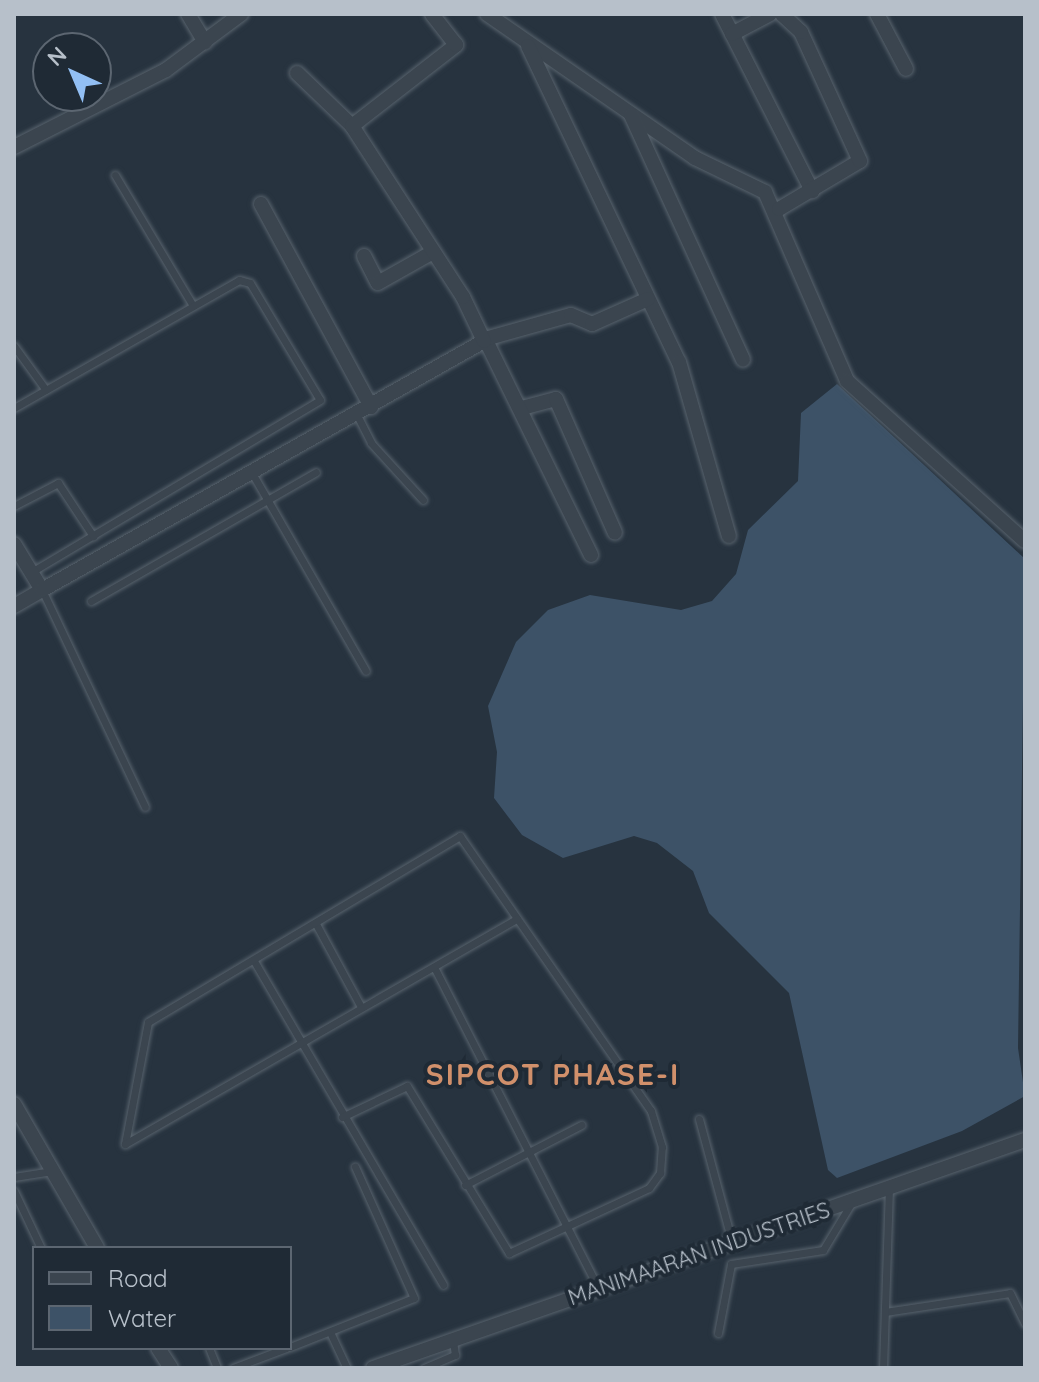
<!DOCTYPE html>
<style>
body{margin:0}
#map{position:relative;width:1039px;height:1382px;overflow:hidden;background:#27333f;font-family:Quicksand,sans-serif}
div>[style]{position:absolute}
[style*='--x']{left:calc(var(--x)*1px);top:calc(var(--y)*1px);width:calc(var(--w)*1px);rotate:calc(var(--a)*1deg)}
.water>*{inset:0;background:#3d5267}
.roads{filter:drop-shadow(0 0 2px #58636d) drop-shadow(0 0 2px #58636d)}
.lane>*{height:7px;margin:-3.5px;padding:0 3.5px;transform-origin:3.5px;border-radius:3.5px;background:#3b454f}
.street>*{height:14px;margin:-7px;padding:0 7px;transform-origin:7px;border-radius:7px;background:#3b454f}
span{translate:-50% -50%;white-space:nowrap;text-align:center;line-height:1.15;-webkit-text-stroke:8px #1f2a35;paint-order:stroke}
.street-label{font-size:22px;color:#b7c0ca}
.district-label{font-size:30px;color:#d1906b;font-weight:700;letter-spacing:2px}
.frame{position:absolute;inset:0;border:16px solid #b7c0ca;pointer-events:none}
.legend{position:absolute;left:32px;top:1246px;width:260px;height:104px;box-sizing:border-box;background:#1f2a35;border:2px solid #5c6671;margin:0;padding:10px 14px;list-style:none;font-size:24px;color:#b7c0ca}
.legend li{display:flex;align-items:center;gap:16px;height:40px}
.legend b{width:40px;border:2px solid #5c6671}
.north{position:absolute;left:32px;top:32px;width:80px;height:80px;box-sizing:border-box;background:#1f2a35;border:2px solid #5c6671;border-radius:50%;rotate:316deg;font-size:22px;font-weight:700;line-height:32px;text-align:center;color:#b7c0ca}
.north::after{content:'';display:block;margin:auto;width:28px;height:36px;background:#92bff4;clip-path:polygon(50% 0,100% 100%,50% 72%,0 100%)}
</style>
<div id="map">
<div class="water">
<i style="clip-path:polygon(837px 384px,1025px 559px,1018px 1048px,1025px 1096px,962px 1131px,837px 1178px,828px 1170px,789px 993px,709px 913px,693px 871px,657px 843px,634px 836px,563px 858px,522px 835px,494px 798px,497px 752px,488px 706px,516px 642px,548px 610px,590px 595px,681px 610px,712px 601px,736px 574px,748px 530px,798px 481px,801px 413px)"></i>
</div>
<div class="roads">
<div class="lane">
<i style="--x:115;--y:175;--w:152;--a:59.2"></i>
<i style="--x:14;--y:346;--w:54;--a:54"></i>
<i style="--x:14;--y:408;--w:259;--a:-29.6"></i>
<i style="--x:239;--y:280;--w:11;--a:15"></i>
<i style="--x:250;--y:283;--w:136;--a:59.1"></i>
<i style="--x:320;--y:400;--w:336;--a:149.2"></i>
<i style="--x:357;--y:415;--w:31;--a:63"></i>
<i style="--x:371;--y:443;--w:77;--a:47.6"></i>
<i style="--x:252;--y:473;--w:228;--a:60.1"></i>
<i style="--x:14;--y:506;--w:50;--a:-27.6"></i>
<i style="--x:58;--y:483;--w:64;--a:56.6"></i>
<i style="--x:42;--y:590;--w:240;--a:64.6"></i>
<i style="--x:91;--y:601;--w:259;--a:-29.8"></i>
<i style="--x:316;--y:924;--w:94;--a:61.5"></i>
<i style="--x:254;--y:961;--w:375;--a:59.7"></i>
<i style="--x:434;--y:967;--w:362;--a:62.9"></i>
<i style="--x:342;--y:1117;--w:72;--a:-25.5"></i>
<i style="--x:407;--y:1086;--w:196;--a:58.6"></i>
<i style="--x:509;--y:1253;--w:154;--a:-24.9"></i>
<i style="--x:649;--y:1188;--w:19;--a:-54"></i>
<i style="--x:660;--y:1173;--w:26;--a:-86"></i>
<i style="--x:662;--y:1147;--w:38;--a:-107"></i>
<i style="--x:651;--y:1111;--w:335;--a:-124.8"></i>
<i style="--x:460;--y:836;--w:363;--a:149.2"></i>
<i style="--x:148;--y:1022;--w:124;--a:100.7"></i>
<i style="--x:125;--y:1144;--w:452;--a:-29.9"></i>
<i style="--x:699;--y:1119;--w:127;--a:75"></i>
<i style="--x:14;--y:1177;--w:37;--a:-9"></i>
<i style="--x:465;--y:1185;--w:131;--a:-27.3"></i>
<i style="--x:14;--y:1191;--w:63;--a:64.7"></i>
<i style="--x:885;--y:1312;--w:126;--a:-8.6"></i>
<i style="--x:1010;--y:1293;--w:34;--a:64"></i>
<i style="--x:330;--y:1332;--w:40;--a:65"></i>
<i style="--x:718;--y:1333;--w:70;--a:-79.3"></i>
<i style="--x:731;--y:1264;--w:93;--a:-8.7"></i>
<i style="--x:823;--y:1250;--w:56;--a:-58.9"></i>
<i style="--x:290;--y:1347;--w:133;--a:-21.6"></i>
<i style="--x:414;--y:1298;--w:144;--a:-114.2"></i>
<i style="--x:209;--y:1348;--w:22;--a:68"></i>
<i style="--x:233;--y:1368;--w:57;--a:-20.7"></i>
<i style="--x:424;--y:1368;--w:34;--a:-23"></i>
<i style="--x:455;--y:1355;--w:15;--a:-98"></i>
<i style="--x:883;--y:1368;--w:180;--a:-88.1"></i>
</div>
<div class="street">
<i style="--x:188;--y:14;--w:33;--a:59"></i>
<i style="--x:487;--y:14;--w:253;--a:34.7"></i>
<i style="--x:695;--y:158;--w:78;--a:25.9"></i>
<i style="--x:765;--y:192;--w:206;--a:66.5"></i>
<i style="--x:847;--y:381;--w:239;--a:42"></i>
<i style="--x:722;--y:14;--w:199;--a:63"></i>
<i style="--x:877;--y:14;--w:62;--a:62.2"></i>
<i style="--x:732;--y:34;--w:43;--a:-27.8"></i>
<i style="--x:528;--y:46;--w:350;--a:64.5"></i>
<i style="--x:679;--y:362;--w:181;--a:74"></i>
<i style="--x:297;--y:73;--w:76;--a:43.9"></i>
<i style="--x:631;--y:115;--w:269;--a:65.4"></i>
<i style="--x:14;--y:147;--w:170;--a:-26.9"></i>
<i style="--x:166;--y:70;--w:94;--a:-36.7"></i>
<i style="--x:261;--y:204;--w:231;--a:61.5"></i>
<i style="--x:779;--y:209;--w:94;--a:-30.7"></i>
<i style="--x:860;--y:161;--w:142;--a:-114.6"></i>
<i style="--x:801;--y:32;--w:26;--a:-137"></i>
<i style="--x:364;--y:256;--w:30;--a:63"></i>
<i style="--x:378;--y:283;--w:63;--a:-29.4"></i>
<i style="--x:522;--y:408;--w:35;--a:-15"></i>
<i style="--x:556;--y:399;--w:146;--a:66.2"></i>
<i style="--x:14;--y:544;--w:54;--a:58.7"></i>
<i style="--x:42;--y:590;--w:32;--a:150"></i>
<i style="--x:591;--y:555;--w:241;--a:-116.1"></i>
<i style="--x:485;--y:339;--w:89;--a:-15.6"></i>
<i style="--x:571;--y:315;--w:23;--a:23"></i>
<i style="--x:592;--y:324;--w:61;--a:-24.1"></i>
<i style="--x:42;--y:590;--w:507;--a:-29.39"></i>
<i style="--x:484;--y:341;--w:49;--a:-115.5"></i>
<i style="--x:463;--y:297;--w:204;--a:-123"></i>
<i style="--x:352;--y:126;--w:132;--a:-37.9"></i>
<i style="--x:456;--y:45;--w:39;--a:-128"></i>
<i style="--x:14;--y:1104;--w:166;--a:60"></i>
<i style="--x:158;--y:1348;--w:24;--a:57"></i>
<i style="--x:373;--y:1368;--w:691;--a:-19.27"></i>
</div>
</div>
<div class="street-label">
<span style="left:699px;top:1254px;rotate:-19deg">MANIMAARAN INDUSTRIES</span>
</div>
<div class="district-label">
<span style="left:553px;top:1074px">SIPCOT PHASE-I</span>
</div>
<div class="frame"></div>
<ul class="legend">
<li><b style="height:10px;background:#3b454f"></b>Road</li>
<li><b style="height:22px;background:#3d5267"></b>Water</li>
</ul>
<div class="north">N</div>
</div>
